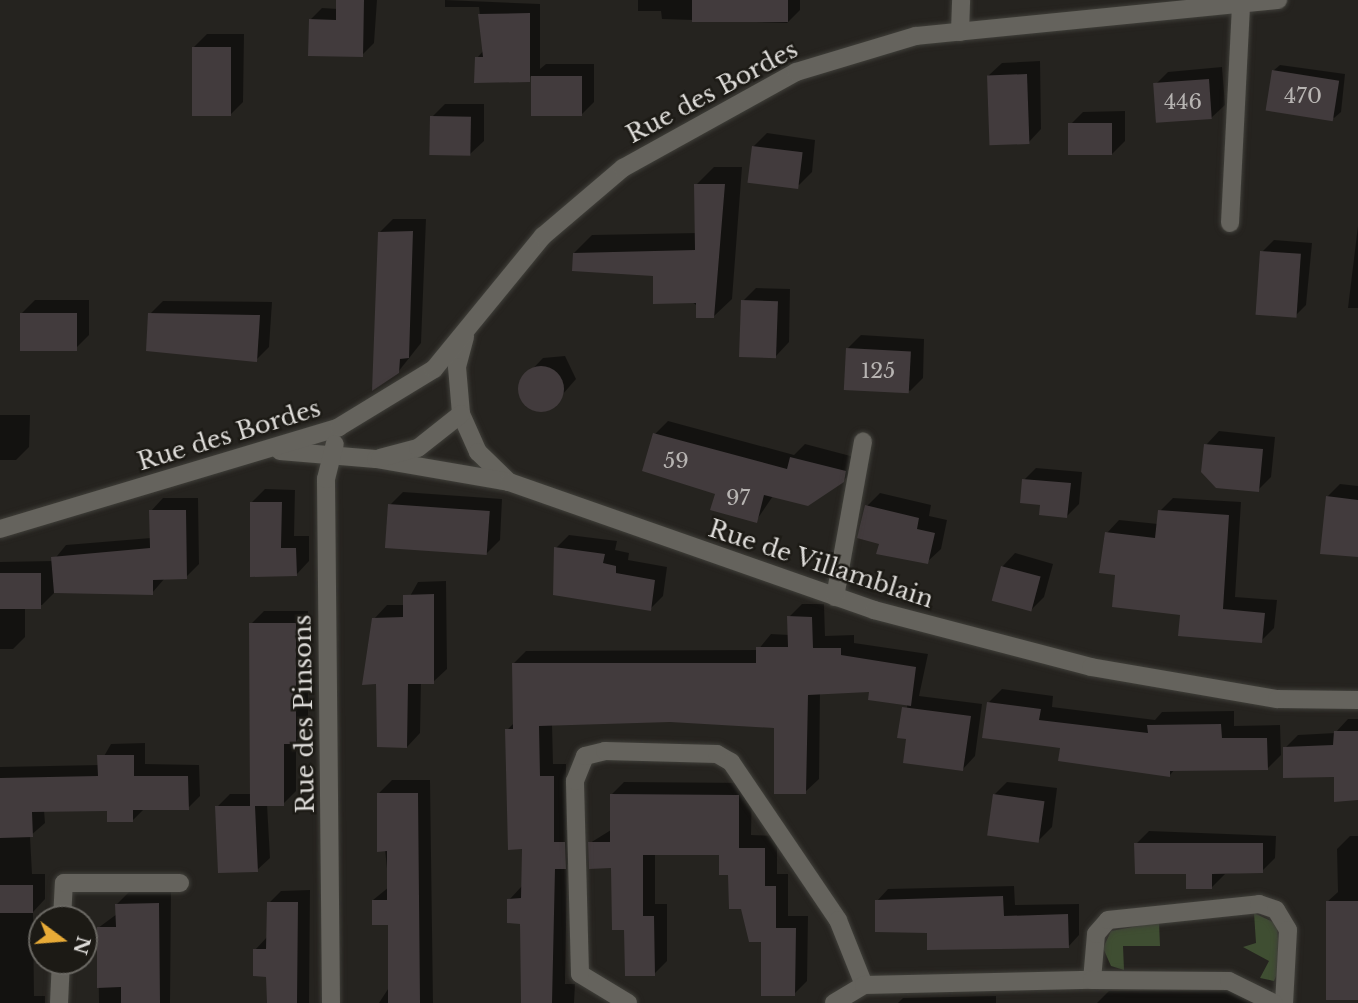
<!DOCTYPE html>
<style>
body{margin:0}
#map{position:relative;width:1358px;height:1003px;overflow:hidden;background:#25231f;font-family:"Libre Baskerville",serif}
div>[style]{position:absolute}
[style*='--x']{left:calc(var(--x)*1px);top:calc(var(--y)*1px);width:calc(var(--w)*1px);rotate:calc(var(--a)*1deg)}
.green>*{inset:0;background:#3f4e32}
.shadow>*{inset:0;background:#0007}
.building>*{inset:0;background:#423b3d;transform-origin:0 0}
.round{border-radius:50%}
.roads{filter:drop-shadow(0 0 2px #403f3a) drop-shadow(0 0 2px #403f3a)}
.minor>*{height:18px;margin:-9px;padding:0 9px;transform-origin:9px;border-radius:9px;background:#65635d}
span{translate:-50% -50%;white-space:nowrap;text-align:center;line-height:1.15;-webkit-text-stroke:5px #1c1a15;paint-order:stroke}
.number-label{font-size:21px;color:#b7b4b2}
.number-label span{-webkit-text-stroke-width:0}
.street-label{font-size:24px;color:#dedcd9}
.north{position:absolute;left:28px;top:905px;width:70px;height:70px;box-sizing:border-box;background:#1c1a15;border:2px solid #6a6863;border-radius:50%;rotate:106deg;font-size:19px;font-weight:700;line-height:28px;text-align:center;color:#dedcd9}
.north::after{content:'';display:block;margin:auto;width:24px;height:32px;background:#e8ab37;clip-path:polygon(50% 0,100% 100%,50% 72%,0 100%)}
</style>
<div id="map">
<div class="green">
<i style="clip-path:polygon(1254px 913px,1277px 924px,1280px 967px,1274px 981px,1260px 978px,1269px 961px,1243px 947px,1256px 943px)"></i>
<i style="clip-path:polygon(1159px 922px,1160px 946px,1123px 946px,1124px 970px,1111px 966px,1103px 948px,1111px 931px)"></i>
</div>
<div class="shadow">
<i style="clip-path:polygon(338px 0,377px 0,374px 43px,362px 55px,310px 20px,322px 8px,338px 9px)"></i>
<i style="clip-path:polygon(445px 0,540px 4px,540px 69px,546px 64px,594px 64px,594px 102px,581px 115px,532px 77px,477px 58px,484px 50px,479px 7px,445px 7px)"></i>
<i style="clip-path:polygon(638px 0,800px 0,800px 10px,787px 23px,662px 19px,661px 11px,638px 11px)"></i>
<i style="clip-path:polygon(207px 34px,244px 34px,243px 102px,230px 115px,193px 48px)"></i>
<i style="clip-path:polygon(1040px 61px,1041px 129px,1028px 143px,988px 76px,1002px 63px)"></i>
<i style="clip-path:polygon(1280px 65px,1345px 74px,1341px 112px,1334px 118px,1273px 71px)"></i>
<i style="clip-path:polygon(1222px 67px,1225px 105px,1211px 118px,1155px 85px,1168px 72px)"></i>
<i style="clip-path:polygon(445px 104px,484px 104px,484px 141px,470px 154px,432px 117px)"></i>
<i style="clip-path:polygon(1125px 111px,1125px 141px,1112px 154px,1070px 125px,1083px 112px)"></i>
<i style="clip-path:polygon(767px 133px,815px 140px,812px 172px,799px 185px,753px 147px)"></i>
<i style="clip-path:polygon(714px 167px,742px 167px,732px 299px,713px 317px,654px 275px,574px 253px,592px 235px,697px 233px,696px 185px)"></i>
<i style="clip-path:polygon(393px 219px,426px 219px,421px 343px,398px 372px,380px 232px)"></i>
<i style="clip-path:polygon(1358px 226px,1358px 308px,1348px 308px)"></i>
<i style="clip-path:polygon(1274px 240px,1312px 243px,1306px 305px,1294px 317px,1262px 252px)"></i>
<i style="clip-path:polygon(756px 288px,790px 289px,789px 342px,776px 356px,743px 301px)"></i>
<i style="clip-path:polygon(35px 300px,89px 300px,89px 335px,75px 349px,22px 313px)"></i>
<i style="clip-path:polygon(163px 301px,272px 302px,269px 347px,256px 360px,150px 314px)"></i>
<i style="clip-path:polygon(861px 335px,924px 339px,923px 378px,910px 391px,847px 349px)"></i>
<i style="clip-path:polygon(565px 356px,576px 379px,549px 410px,531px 407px,520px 391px,522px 380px,543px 358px)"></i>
<i style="clip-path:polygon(0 415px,30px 415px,29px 447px,16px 460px,0 460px)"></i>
<i style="clip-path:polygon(668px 421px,794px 455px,805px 444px,858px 458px,857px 467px,843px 481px,773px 496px,756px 521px,655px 434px)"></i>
<i style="clip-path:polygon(1219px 431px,1275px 437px,1271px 477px,1258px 490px,1206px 445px)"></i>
<i style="clip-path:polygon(1036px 468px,1082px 472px,1079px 504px,1067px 516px,1042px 504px,1024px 480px)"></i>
<i style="clip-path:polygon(1340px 484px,1358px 486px,1358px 555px,1327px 497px)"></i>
<i style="clip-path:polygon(265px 489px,295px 490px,294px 536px,309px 536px,309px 561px,296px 575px,252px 502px)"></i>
<i style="clip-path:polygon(403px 492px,502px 499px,500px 540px,487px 553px,390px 505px)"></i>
<i style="clip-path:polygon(880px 493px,931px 505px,929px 516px,947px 520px,941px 549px,927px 562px,881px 543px,867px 506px)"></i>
<i style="clip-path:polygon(163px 498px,198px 498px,199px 564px,186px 577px,165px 578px,152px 593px,54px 593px,42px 605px,25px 606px,25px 637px,13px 649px,0 649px,0 562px,53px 561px,66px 545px,151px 538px,151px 511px)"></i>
<i style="clip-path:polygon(1173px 498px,1241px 502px,1235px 597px,1277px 600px,1274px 628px,1261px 641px,1182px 613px,1117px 573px,1107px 533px,1119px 520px,1158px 524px,1160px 511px)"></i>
<i style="clip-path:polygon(569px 535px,617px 541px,615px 550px,629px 553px,628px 560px,667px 567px,663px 596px,650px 609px,556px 548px)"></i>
<i style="clip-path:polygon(1015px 553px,1053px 564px,1044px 597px,1031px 610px,1002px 567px)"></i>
<i style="clip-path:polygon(446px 581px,447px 669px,433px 682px,421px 682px,420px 733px,407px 747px,377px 682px,363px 683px,374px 619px,387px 605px,405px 605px,418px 582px)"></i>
<i style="clip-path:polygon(802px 604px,824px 604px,825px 636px,854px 635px,854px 643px,928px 654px,919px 696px,982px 704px,975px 756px,963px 769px,908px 738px,907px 704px,871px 691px,820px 693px,819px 779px,805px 792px,776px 726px,670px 720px,552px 724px,553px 764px,566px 764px,566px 830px,578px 830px,578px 854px,567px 865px,565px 984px,575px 984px,574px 1003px,524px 1003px,522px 922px,509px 900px,522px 886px,523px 847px,507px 730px,515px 722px,513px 664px,526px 651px,758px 650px,771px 634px,789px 635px,789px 617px)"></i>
<i style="clip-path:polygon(264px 611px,308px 611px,308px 729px,296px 741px,296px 791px,283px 804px,267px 804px,270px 858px,257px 870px,217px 807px,230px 794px,252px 794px,251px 624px)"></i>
<i style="clip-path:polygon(1002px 689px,1053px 696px,1052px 707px,1155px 720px,1162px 712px,1234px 711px,1234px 726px,1280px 725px,1281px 755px,1268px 768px,1175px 769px,1170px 775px,1062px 747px,989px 702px)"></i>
<i style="clip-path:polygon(1348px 719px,1358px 719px,1358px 791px,1285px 748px,1298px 735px,1335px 733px)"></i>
<i style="clip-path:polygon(145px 743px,145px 764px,199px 765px,200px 796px,188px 808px,144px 809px,133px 820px,108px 809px,44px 810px,45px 823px,30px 836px,32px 874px,45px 874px,45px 899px,33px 912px,34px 996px,45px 996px,45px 1003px,0 1003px,0 767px,99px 765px,111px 744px)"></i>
<i style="clip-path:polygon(392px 780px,430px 780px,433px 1003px,379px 1003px,390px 986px,390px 923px,373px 900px,389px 887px,379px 793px)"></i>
<i style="clip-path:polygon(624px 782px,752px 783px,751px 835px,777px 836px,777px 874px,788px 874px,788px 916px,808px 916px,807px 981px,794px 994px,742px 907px,721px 854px,655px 853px,655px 904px,667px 904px,667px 961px,654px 974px,626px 928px,612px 867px,590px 843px,611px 830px,611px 795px)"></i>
<i style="clip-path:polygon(1007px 782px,1057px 788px,1052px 827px,1039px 840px,994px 795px)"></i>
<i style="clip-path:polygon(1149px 831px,1276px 836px,1275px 858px,1262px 871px,1225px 874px,1212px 887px,1136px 844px)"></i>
<i style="clip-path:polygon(1350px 836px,1358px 836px,1358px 998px,1327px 902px,1338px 892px,1337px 849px)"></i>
<i style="clip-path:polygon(1014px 886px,1015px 905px,1079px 904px,1079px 935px,1068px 947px,928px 931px,877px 901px,888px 889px)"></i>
<i style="clip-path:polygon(310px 890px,309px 1003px,268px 1003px,268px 975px,255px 950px,268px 936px,269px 903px,281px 891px)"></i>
<i style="clip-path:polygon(130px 891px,171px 891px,170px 1003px,99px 1003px,98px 928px,117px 914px,117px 904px)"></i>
<i style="clip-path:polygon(1272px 990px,1272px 1003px,1097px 1003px,1109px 991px)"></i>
<i style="clip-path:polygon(996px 996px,996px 1003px,898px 1003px,903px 998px)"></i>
</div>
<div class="building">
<i style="clip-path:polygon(336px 0,364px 0,363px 57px,308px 56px,309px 19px,336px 20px)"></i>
<i style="left:692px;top:0;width:96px;height:22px"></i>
<i style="clip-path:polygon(530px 13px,530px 82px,474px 83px,475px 57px,483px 57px,478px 14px)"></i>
<i style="left:192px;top:47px;width:39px;height:69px"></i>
<i style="left:1272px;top:70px;width:68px;height:41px;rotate:9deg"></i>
<i style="left:1027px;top:74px;width:70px;height:40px;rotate:88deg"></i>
<i style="left:531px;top:76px;width:51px;height:40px"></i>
<i style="left:1209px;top:79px;width:40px;height:56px;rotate:86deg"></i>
<i style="left:430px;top:116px;width:41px;height:39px;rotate:1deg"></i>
<i style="left:1112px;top:123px;width:32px;height:44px;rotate:90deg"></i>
<i style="left:752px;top:146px;width:51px;height:37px;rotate:7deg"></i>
<i style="clip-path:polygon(694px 184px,725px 184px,714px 318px,696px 318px,696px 303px,653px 304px,653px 276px,572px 271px,573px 253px,695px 250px)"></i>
<i style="clip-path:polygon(413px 231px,409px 358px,400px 359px,399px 373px,372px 391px,378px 232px)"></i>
<i style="left:1260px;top:251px;width:41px;height:64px;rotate:4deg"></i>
<i style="left:741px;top:300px;width:37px;height:57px;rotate:2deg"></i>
<i style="left:20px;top:313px;width:57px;height:38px"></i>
<i style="clip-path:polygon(148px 313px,260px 315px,257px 362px,146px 351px)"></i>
<i style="left:846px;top:348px;width:65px;height:42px;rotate:3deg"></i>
<i class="round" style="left:518px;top:366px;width:46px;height:46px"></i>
<i style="clip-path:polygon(653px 433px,787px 469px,790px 457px,846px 471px,844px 482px,808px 506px,764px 495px,757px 523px,710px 510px,715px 494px,642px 471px)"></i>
<i style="clip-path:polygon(1204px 444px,1263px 449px,1259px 492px,1216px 488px,1201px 472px)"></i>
<i style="clip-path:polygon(1022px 479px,1071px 483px,1067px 518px,1039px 515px,1040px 505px,1020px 503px)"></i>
<i style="clip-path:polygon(1326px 496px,1358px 500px,1358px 557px,1320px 554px)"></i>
<i style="clip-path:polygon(250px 502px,282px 502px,281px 548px,296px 548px,297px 576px,250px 577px)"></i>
<i style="left:388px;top:504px;width:102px;height:44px;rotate:4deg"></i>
<i style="clip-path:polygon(865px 505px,919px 518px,917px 529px,935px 533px,928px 564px,876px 554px,879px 544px,857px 538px)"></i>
<i style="clip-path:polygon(149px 510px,186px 510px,187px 579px,153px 580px,153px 595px,54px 593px,51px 557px,150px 548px)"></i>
<i style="clip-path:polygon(1158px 510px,1229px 515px,1223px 609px,1265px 613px,1262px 643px,1178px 636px,1180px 615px,1112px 607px,1115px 575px,1099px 573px,1105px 532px,1155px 538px)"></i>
<i style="clip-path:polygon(554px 547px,605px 554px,603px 563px,616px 566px,616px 573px,655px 580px,651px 611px,553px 595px)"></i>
<i style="left:1001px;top:566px;width:41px;height:36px;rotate:15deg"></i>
<i style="left:0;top:573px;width:41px;height:36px"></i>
<i style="clip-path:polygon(434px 594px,434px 684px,408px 684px,407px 748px,377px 747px,376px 684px,362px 685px,372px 618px,403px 617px,403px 595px)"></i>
<i style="clip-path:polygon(787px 616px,812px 617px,813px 648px,841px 648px,841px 655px,916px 667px,911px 706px,868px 700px,869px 692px,808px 695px,806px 794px,774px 794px,774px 728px,670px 722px,539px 726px,540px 776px,554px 776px,554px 842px,565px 842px,566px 869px,555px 869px,552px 1003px,521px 1003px,520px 924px,507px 923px,507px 899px,521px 898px,522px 849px,508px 850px,505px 729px,513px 729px,512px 663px,756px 663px,756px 647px,788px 647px)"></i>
<i style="clip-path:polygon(249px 623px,296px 623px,296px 744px,284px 744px,284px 806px,255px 806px,258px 872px,218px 873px,215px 806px,250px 806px)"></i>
<i style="clip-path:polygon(987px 702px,1041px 709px,1039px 720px,1148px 733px,1147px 725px,1221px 724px,1222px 738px,1267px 738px,1268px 770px,1170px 771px,1170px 777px,1058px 761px,1060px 748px,982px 738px)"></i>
<i style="clip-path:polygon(902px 707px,971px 716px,963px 771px,903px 763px,906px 739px,897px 738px)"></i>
<i style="clip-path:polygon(1334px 731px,1358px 731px,1358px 800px,1334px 802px,1334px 777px,1283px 778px,1283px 747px,1333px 745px)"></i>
<i style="clip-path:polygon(97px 755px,134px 755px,134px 776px,188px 776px,189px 810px,133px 810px,133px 822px,107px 822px,107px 811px,32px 812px,33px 837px,0 838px,0 778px,98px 776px)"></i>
<i style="clip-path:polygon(377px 793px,418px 793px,420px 1003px,388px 1003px,388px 925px,372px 925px,372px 900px,387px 900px,387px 851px,377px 852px)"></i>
<i style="clip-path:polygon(610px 794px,739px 795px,739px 848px,765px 848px,765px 886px,776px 886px,776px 928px,796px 928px,795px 996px,761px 996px,761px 942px,749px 942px,741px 909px,729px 909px,728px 875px,719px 875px,719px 855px,643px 855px,643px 916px,654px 916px,655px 976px,625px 976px,624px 930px,612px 930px,611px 868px,589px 869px,588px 842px,610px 842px)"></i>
<i style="left:993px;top:794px;width:52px;height:42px;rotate:8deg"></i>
<i style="clip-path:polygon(1134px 843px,1263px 843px,1263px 873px,1212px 874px,1212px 889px,1186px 889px,1186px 874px,1135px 874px)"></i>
<i style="left:0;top:885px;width:33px;height:28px"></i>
<i style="clip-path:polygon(1003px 896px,1004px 916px,1068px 914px,1069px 948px,927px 950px,927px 933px,875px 932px,875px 900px)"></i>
<i style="left:1358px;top:901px;width:99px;height:32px;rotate:90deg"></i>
<i style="clip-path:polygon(267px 902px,298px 902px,297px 1003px,267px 1003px,266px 977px,253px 976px,253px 949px,266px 949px)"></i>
<i style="clip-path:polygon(159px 903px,160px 1003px,121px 1003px,121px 987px,97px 988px,97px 927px,116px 927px,115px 904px)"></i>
</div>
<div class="roads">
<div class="minor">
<i style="--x:960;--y:32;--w:32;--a:-88"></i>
<i style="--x:1230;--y:223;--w:215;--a:-87.1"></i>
<i style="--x:465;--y:337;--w:31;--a:105"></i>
<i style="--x:457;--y:367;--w:47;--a:85.1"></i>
<i style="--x:461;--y:414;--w:42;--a:65.9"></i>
<i style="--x:478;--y:452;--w:43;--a:44.1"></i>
<i style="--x:280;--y:451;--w:96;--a:4.8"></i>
<i style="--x:376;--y:459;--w:135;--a:9.8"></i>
<i style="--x:509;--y:482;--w:387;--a:19.3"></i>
<i style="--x:874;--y:610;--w:224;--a:14.7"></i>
<i style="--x:1091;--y:667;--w:189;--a:9.8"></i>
<i style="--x:1277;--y:699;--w:81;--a:0.7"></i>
<i style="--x:380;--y:458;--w:39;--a:-15"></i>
<i style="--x:418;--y:448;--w:55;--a:-38.3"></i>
<i style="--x:0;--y:529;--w:354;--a:-16.7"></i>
<i style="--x:339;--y:427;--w:111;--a:-31.4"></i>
<i style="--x:434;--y:369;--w:172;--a:-50.7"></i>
<i style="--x:543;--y:236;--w:105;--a:-40.4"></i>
<i style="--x:623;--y:168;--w:198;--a:-29"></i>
<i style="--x:796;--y:72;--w:125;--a:-16.7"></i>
<i style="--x:916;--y:36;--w:364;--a:-5.7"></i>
<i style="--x:835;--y:597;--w:158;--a:-79.8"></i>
<i style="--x:62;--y:919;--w:36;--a:-87"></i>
<i style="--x:64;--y:883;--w:116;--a:0"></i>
<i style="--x:1092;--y:980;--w:46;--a:-85"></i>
<i style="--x:1096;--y:934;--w:18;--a:-49"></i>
<i style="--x:1108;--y:920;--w:152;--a:-6"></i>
<i style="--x:1259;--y:904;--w:18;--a:19"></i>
<i style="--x:1276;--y:910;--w:23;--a:59"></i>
<i style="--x:1288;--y:930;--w:73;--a:93.1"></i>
<i style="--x:59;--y:1003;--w:42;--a:-87.3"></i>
<i style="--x:331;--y:1003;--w:524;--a:-90.55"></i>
<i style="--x:326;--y:479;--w:36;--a:-76"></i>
<i style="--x:628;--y:1003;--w:56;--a:-148.9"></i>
<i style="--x:580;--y:974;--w:193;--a:-91.5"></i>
<i style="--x:575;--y:781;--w:27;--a:-68"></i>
<i style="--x:585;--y:756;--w:21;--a:-14"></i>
<i style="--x:605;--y:751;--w:112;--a:1.5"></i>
<i style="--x:717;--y:754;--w:16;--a:30"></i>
<i style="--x:731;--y:762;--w:191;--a:55.9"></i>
<i style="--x:838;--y:920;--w:70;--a:68.2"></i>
<i style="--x:834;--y:1003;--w:35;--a:-31"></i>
<i style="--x:864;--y:985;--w:228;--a:-1.3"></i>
<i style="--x:1092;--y:980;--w:137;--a:0.4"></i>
<i style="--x:1229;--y:981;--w:50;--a:26.1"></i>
</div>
</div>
<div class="number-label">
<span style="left:1303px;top:96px">470</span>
<span style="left:1183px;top:102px">446</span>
<span style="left:878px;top:371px">125</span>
<span style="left:676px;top:461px">59</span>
<span style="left:738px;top:498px">97</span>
</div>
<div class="street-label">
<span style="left:712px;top:92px;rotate:-28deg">Rue des Bordes</span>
<span style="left:229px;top:435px;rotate:-17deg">Rue des Bordes</span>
<span style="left:821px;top:564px;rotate:18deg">Rue de Villamblain</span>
<span style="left:304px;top:714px;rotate:-91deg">Rue des Pinsons</span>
</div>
<div class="north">N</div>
</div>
